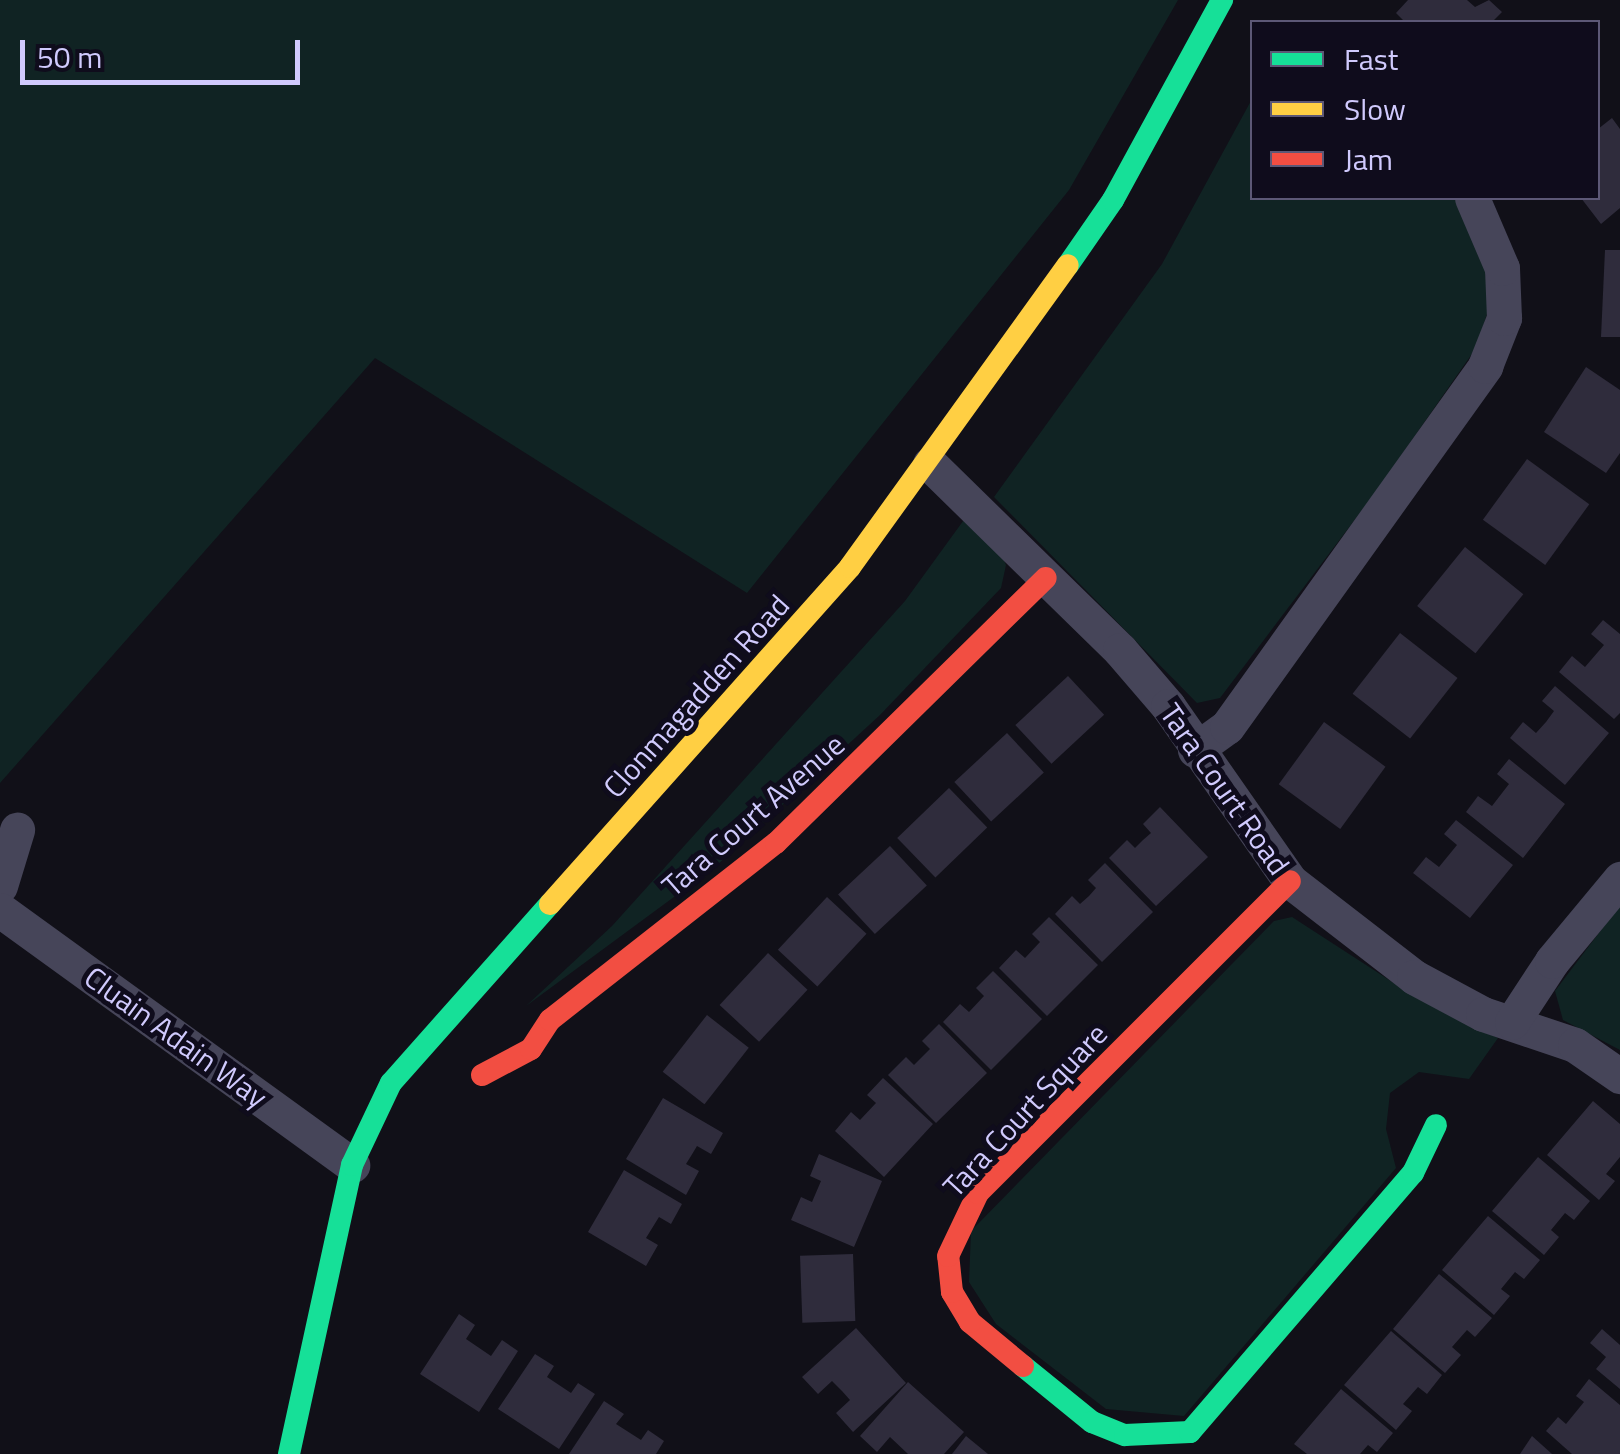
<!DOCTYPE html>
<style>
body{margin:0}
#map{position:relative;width:1620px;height:1454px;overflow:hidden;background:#111018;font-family:"Titillium Web",sans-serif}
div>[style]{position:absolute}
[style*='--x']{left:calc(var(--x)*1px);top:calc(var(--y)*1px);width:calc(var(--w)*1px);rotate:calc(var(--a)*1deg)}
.green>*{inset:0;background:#102323}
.building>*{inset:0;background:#2f2c3c;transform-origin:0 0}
.street>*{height:35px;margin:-17.5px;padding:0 17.5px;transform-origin:17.5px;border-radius:17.5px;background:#464559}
.fast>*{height:22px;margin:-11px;padding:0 11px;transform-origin:11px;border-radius:11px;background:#16e098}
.slow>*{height:22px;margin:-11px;padding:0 11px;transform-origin:11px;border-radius:11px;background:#ffcf43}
.jam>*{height:22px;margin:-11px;padding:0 11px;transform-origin:11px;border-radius:11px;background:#f24e42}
span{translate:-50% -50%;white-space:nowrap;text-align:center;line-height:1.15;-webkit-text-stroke:10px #0f0c1c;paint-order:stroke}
.street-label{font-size:30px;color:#d0cafd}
.legend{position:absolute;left:1250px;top:20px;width:350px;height:180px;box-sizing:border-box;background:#0f0c1c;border:2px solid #5c5876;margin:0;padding:12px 18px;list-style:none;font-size:30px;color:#d0cafd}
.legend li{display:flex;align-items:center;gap:20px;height:50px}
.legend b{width:50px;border:2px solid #5c5876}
.scale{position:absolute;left:20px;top:40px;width:280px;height:45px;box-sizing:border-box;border:5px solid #d0cafd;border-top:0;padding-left:12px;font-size:30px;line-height:35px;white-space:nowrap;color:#d0cafd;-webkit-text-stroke:8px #0f0c1c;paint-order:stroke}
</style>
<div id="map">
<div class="green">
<i style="clip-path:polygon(0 0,1178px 0,1069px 190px,747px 593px,375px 358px,0 783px)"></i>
<i style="clip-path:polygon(1252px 99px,1252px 198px,1454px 198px,1470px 216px,1489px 278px,1488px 311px,1476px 348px,1375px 493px,1220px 698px,1197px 703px,994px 497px,1162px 264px)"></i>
<i style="clip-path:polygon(966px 517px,1000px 550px,1006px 565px,1001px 588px,880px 715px,716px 866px,526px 1006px,612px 926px,905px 601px)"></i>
<i style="clip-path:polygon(1620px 905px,1620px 1050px,1563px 1020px,1555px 991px)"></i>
<i style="clip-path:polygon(1292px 917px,1417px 998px,1498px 1038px,1469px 1079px,1419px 1072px,1390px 1093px,1386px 1129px,1396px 1168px,1184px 1416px,1106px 1409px,996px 1324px,969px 1282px,971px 1231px,1274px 921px)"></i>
</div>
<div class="building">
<i style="clip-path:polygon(1408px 0,1467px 0,1475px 7px,1489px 0,1502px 12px,1492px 22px,1405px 22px,1396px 13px)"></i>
<i style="clip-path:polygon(1612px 118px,1620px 129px,1620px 208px,1601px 224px,1581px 198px,1598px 198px,1598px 129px)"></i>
<i style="clip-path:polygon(1605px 250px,1620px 250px,1620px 337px,1601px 337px)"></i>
<i style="clip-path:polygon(1586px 367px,1620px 390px,1620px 453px,1606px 473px,1544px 432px)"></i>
<i style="left:1527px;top:459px;width:77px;height:75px;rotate:36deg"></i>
<i style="left:1465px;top:547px;width:75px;height:76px;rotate:39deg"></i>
<i style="clip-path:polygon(1603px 620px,1620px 634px,1620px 713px,1614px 719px,1559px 672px,1572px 656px,1585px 667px,1604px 645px,1591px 634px)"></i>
<i style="left:1400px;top:633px;width:73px;height:77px;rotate:38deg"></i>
<i style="left:1068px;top:676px;width:53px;height:72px;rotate:47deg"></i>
<i style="clip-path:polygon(1555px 686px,1609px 733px,1565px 785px,1510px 738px,1523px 722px,1536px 733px,1546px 722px,1554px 711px,1542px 701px)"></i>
<i style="left:1324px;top:722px;width:76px;height:77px;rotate:36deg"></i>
<i style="left:1007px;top:733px;width:54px;height:72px;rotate:47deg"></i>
<i style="clip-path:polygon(1509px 759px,1565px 804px,1523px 858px,1466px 812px,1478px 796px,1492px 806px,1509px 784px,1497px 774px)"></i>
<i style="left:949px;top:788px;width:55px;height:72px;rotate:46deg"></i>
<i style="clip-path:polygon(1160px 807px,1208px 857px,1156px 906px,1109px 858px,1127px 840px,1135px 848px,1143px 840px,1151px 833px,1143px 824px)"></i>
<i style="clip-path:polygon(1456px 820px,1513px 865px,1470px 918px,1413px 873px,1426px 857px,1439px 867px,1457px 845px,1444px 834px)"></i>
<i style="left:890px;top:846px;width:54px;height:71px;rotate:47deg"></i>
<i style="clip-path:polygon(1105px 863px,1153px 912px,1102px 962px,1055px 914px,1072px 896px,1080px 904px,1089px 896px,1096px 888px,1088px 880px)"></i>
<i style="left:827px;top:897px;width:54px;height:72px;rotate:43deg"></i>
<i style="clip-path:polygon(1049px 917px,1098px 965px,1047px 1016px,999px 968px,1016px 950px,1025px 958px,1040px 942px,1032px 934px)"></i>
<i style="left:768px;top:953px;width:54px;height:71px;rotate:43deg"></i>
<i style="clip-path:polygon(993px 971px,1042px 1019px,991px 1070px,943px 1022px,960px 1004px,969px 1012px,984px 996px,976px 988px)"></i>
<i style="left:707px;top:1015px;width:53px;height:72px;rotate:38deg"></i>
<i style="clip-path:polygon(939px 1024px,987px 1073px,936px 1123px,888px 1075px,906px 1057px,914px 1065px,930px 1049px,922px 1041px)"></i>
<i style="clip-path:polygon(883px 1078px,933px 1124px,884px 1177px,835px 1131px,851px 1112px,860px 1120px,876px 1103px,867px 1095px)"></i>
<i style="clip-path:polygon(663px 1098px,723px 1133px,711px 1154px,697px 1146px,691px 1156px,686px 1164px,699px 1171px,686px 1195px,626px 1159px)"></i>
<i style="clip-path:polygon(1593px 1101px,1620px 1124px,1620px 1157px,1606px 1174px,1615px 1181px,1599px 1200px,1547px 1155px)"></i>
<i style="clip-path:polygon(819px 1154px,882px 1181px,854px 1247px,791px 1220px,801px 1197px,812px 1202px,821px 1181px,810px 1176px)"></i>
<i style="clip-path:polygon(1538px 1157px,1590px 1201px,1574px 1220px,1565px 1213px,1551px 1230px,1559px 1237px,1544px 1255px,1492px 1211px)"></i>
<i style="clip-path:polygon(624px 1170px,682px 1204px,671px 1224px,659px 1217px,646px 1238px,658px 1245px,646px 1266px,588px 1232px)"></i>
<i style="clip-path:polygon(1488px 1216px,1540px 1260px,1524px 1279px,1515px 1272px,1501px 1289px,1510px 1296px,1494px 1315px,1442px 1270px)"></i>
<i style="left:853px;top:1254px;width:67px;height:53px;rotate:88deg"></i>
<i style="clip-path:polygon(1439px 1274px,1492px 1318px,1475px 1337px,1467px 1330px,1452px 1347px,1461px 1355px,1445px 1373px,1393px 1329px)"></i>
<i style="clip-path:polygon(459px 1314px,475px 1325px,466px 1339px,491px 1356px,502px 1340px,518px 1351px,479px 1412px,420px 1374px)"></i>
<i style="clip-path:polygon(856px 1328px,906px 1383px,853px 1432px,836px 1413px,850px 1400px,842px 1391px,832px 1381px,818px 1394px,802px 1377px)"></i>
<i style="clip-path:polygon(1602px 1329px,1620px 1345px,1620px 1389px,1596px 1369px,1606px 1357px,1590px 1343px)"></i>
<i style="clip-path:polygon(1391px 1331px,1442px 1375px,1427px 1394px,1418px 1387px,1403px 1404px,1412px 1411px,1396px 1430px,1344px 1385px)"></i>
<i style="clip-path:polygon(535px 1354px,554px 1366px,547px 1377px,571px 1393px,578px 1383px,595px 1394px,559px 1449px,498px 1409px)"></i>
<i style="clip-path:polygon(1589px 1379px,1620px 1405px,1620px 1454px,1572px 1454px,1546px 1431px,1558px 1417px,1566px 1424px,1584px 1402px,1576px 1396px)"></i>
<i style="clip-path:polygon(908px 1382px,964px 1432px,944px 1454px,908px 1454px,890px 1437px,877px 1452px,860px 1436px)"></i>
<i style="clip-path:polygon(1341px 1389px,1393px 1433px,1377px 1452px,1368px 1445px,1360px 1454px,1307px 1454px,1294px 1444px)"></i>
<i style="clip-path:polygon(604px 1401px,624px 1414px,616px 1424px,641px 1440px,648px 1430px,664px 1441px,656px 1454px,569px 1454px)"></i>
<i style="clip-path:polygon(966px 1436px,988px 1454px,952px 1454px)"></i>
<i style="clip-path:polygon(1532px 1436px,1552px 1454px,1520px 1454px)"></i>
</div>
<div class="street">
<i style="--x:930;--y:464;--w:266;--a:44.4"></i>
<i style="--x:1120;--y:650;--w:74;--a:49.4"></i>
<i style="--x:1168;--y:706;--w:213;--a:55.1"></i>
<i style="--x:1290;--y:881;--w:157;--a:37.7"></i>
<i style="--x:1414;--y:977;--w:78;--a:28.2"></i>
<i style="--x:1483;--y:1014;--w:97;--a:18.6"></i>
<i style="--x:1575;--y:1045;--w:55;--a:34.6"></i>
<i style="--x:1195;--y:750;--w:39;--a:-36"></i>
<i style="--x:1227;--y:727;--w:444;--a:-54.4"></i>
<i style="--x:1485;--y:366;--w:52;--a:-68.4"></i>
<i style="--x:1504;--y:318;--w:50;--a:-92.3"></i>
<i style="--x:1502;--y:268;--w:76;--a:-113.2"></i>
<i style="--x:0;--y:886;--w:59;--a:-73.1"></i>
<i style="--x:0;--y:910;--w:435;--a:35.9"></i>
<i style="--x:1512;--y:1022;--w:73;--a:-56.7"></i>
<i style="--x:1552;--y:961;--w:107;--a:-50.3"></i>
</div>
<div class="fast">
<i style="--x:1068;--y:265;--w:79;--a:-55.3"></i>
<i style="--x:1113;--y:200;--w:228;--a:-61.4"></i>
<i style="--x:1023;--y:1366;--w:89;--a:39.1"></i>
<i style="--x:1092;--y:1422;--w:35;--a:22"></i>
<i style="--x:1125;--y:1435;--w:65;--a:-2.6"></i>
<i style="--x:1190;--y:1432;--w:342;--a:-49.3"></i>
<i style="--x:1413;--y:1173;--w:53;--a:-64.4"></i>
<i style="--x:289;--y:1454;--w:296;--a:-77.7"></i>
<i style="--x:352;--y:1165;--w:91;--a:-64.6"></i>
<i style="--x:391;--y:1083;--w:239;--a:-48.4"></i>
</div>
<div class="slow">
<i style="--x:550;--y:904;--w:451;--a:-48.3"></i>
<i style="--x:850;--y:567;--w:372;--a:-54.2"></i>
</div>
<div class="jam">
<i style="--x:482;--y:1075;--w:55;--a:-28"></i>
<i style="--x:531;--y:1049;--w:35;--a:-57"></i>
<i style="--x:550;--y:1020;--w:287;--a:-38.1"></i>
<i style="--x:776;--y:843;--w:378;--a:-44.5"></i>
<i style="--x:1023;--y:1366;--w:69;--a:-140.3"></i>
<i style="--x:970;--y:1322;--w:35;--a:-121"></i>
<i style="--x:952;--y:1292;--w:36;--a:-96"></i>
<i style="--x:948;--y:1256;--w:70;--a:-64.5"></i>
<i style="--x:978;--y:1193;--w:441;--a:-45"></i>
</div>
<div class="street-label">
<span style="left:696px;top:696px;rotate:-48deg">Clonmagadden Road</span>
<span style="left:1225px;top:789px;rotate:55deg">Tara Court Road</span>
<span style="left:753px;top:815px;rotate:-41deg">Tara Court Avenue</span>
<span style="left:176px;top:1037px;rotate:36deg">Cluain Adain Way</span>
<span style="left:1025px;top:1110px;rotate:-47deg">Tara Court Square</span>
</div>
<ul class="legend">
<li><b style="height:12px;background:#16e098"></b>Fast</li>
<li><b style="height:12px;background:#ffcf43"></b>Slow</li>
<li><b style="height:12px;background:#f24e42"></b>Jam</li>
</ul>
<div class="scale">50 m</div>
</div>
